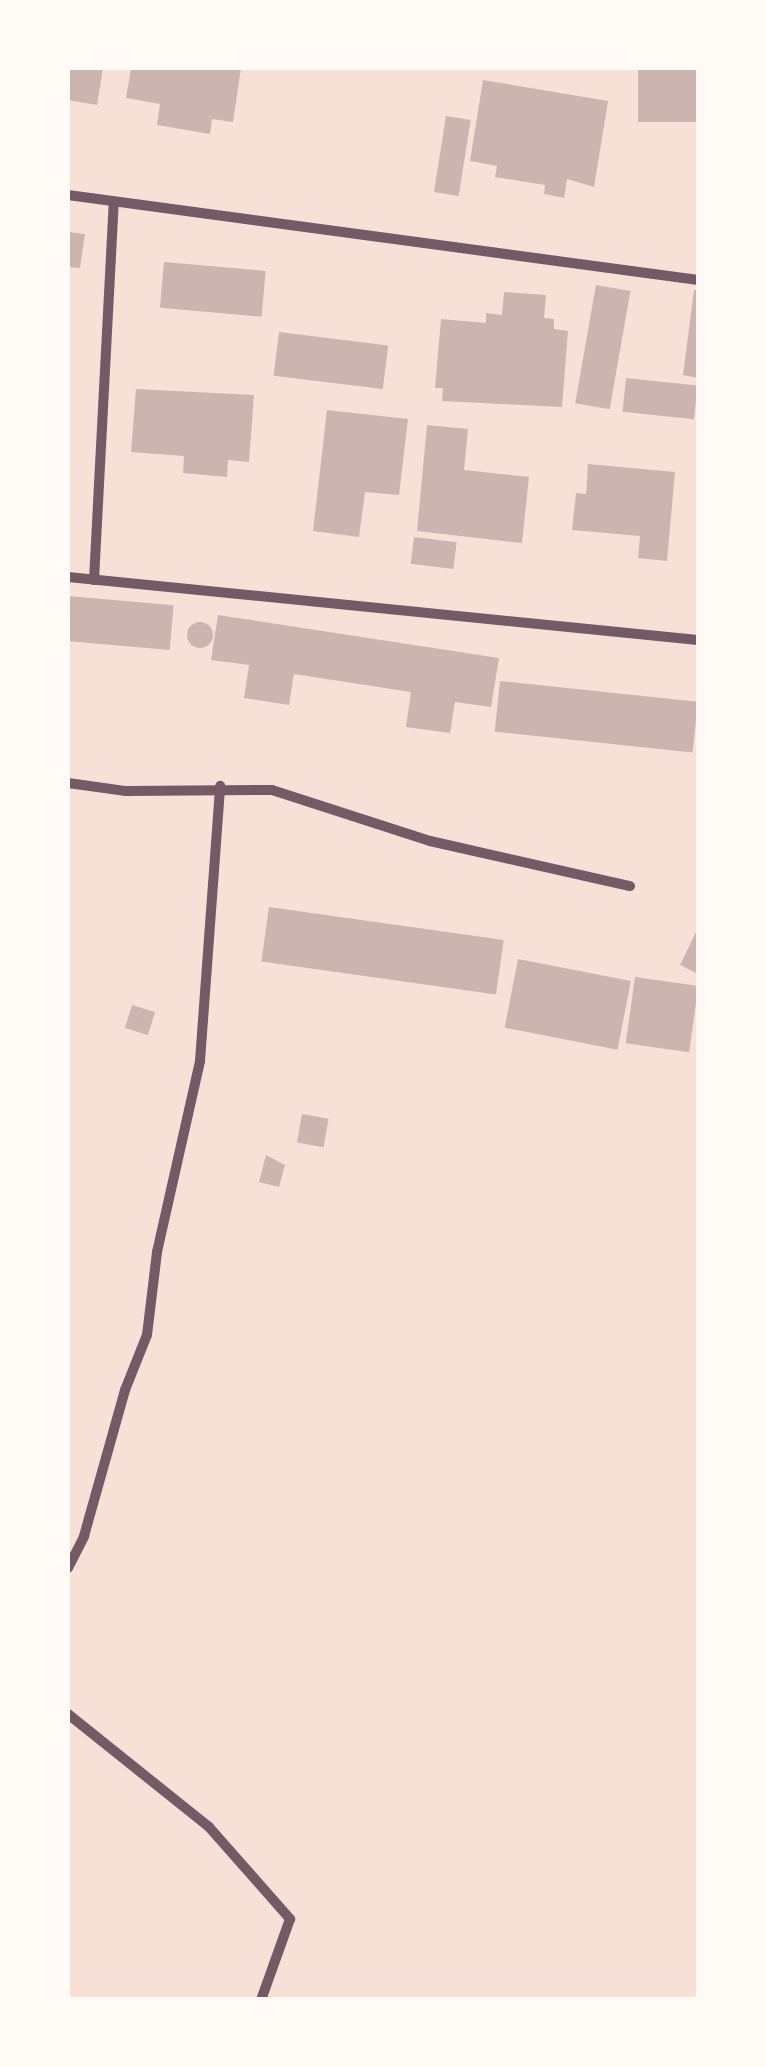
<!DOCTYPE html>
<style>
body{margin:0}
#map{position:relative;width:766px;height:2067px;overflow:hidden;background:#f7e1d7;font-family:"Varela Round",sans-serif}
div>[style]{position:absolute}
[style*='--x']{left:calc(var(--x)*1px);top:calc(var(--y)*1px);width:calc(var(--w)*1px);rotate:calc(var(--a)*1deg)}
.building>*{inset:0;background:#ccb4b1;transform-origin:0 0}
.round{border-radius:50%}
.minor>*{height:10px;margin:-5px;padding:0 5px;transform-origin:5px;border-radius:5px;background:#755966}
span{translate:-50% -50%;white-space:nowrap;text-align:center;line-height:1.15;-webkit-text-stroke:8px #fffaf5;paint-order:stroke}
.frame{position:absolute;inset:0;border:70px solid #fffaf5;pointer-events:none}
</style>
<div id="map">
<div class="building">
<i style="clip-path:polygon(68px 68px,103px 68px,97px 105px,68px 100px)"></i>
<i style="clip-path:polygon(131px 68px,241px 68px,233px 122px,212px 119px,210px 134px,157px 125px,160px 104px,126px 98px)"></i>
<i style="left:638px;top:68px;width:60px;height:54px"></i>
<i style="clip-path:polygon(483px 80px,608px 101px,594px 187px,567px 179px,564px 198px,544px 194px,545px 185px,495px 177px,497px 166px,470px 161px)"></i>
<i style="left:446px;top:116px;width:25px;height:77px;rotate:9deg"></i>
<i style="clip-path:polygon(68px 232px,85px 234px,80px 268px,68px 267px)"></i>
<i style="left:164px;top:262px;width:102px;height:46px;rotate:5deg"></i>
<i style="left:596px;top:285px;width:35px;height:120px;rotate:10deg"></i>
<i style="clip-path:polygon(694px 290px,698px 290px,698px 378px,683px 375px)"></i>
<i style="clip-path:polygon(504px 292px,546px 295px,544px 318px,554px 319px,554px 329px,568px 331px,562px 407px,442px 401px,443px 388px,435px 388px,441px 319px,486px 323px,486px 313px,502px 315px)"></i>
<i style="left:279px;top:332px;width:110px;height:44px;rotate:7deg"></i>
<i style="left:626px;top:378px;width:72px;height:34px;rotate:6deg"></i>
<i style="clip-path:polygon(136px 389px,254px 395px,249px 462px,228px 460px,227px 477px,183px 473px,184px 456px,131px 452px)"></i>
<i style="clip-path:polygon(327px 410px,408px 419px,399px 495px,365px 492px,359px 537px,313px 531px)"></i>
<i style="clip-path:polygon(427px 425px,468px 429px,464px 470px,529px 477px,522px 543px,417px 531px)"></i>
<i style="clip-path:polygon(588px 464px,675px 472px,667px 561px,638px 558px,640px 536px,572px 530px,576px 493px,586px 494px)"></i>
<i style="left:414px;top:537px;width:43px;height:27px;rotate:7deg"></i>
<i style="left:68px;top:596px;width:106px;height:45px;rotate:5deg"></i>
<i style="clip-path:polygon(218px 615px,499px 658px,491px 707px,455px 702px,450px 733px,406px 727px,411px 692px,294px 674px,289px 705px,244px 698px,249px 665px,211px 660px)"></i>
<i class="round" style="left:187px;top:622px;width:26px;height:26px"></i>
<i style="left:500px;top:681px;width:199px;height:51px;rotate:6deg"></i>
<i style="left:269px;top:907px;width:237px;height:55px;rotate:8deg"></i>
<i style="clip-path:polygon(698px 928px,698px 974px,680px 965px)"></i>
<i style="left:518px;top:959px;width:115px;height:70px;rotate:11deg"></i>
<i style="left:635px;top:977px;width:64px;height:67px;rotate:8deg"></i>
<i style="left:132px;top:1005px;width:24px;height:24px;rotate:17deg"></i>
<i style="left:302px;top:1114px;width:27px;height:29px;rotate:10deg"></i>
<i style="clip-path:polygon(266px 1155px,285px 1165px,279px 1187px,259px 1182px)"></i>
</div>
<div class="minor">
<i style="--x:68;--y:195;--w:636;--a:7.68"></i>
<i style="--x:68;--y:577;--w:633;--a:5.71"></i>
<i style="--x:94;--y:580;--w:378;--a:-87"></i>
<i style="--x:68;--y:783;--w:59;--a:7.9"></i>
<i style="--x:126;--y:791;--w:146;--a:-0.4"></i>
<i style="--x:272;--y:790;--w:166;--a:17.9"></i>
<i style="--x:430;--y:841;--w:205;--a:12.7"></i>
<i style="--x:68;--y:1568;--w:36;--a:-63"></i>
<i style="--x:84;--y:1536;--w:152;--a:-74.3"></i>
<i style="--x:125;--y:1390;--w:59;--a:-68.2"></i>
<i style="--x:147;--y:1335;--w:84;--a:-83.1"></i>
<i style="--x:157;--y:1252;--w:196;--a:-77.3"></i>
<i style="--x:200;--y:1061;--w:276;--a:-85.8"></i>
<i style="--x:68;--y:1714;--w:181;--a:38.7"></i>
<i style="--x:209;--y:1827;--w:123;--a:48.6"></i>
<i style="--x:290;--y:1919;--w:86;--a:109.7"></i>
</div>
<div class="frame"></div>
</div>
